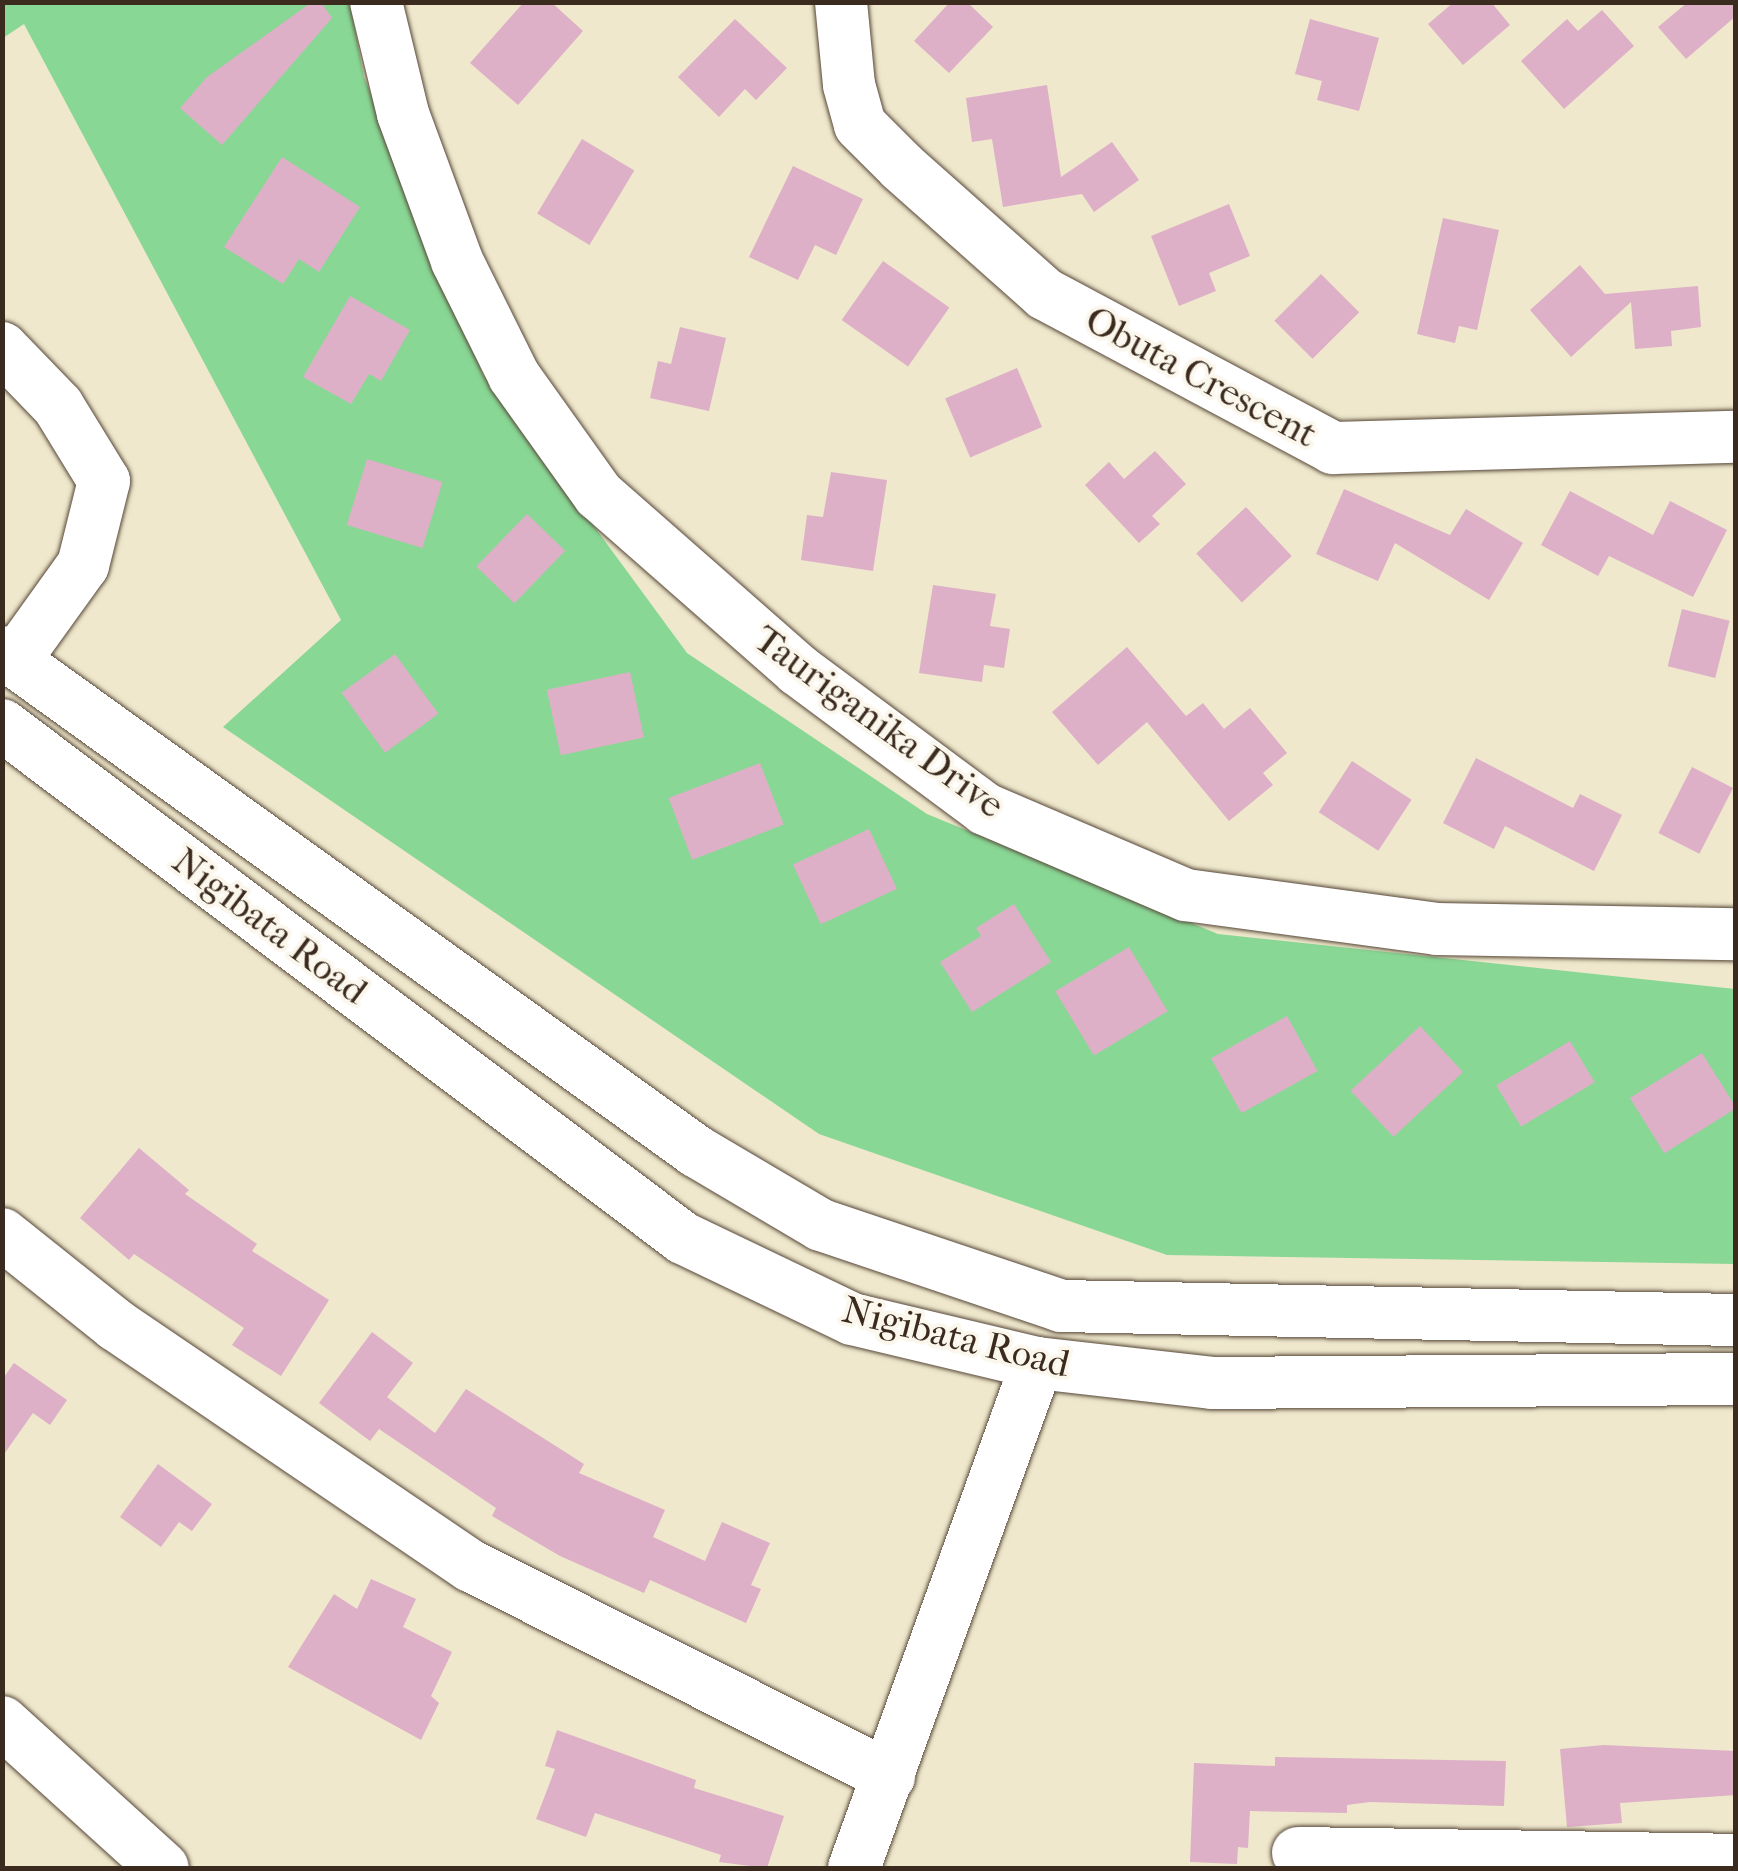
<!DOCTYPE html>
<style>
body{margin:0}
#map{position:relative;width:1738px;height:1871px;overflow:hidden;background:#efe8cc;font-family:"IM FELL French Canon",serif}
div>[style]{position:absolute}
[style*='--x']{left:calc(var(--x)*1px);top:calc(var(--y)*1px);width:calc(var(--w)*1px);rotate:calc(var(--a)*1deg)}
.green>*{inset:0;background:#89d795}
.building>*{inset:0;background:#ddb0c7;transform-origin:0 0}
.roads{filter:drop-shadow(0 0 2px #564638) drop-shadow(0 0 2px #564638)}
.minor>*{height:52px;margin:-26px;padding:0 26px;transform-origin:26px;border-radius:26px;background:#fff}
span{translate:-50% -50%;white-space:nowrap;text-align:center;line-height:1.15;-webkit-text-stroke:8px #fbf7ec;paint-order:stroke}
.street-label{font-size:38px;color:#3b2a1e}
.frame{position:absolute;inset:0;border:5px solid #3b2a1e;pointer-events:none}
</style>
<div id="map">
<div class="green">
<i style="clip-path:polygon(3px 3px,350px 3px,364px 77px,483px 375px,687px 653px,927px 814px,1218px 934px,1735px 989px,1735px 1264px,1167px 1255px,819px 1134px,223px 727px,341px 620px,24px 24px,3px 38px)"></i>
</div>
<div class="building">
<i style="clip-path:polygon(312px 2px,321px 2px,332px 18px,222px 145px,180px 108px,207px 77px)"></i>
<i style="clip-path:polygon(524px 2px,551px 2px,583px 31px,518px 105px,470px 63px)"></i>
<i style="clip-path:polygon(950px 2px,967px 2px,993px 27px,949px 73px,914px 41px)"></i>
<i style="clip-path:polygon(1454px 2px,1491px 2px,1510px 25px,1463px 65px,1428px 24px)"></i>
<i style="clip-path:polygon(1688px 2px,1736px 2px,1736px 16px,1686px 59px,1658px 27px)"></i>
<i style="clip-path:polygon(1602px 10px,1634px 46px,1564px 109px,1521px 61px,1567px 19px,1578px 31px)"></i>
<i style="clip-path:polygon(735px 19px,787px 68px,756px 100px,745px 89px,719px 117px,678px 77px)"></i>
<i style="clip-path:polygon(1310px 19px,1379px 38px,1359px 111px,1317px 100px,1322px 81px,1295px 74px)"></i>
<i style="clip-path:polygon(1047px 85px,1061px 177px,1112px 142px,1139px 180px,1094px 212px,1082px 194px,1003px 207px,992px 139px,972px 142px,966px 98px)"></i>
<i style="left:582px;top:139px;width:61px;height:87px;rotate:31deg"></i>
<i style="clip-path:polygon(282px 157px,360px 207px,319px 272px,299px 259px,283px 284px,224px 247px)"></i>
<i style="clip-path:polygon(793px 166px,863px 199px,836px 255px,815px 245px,798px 280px,749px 257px)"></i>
<i style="clip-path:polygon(1229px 204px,1250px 256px,1209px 273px,1216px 291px,1179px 306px,1151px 236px)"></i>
<i style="clip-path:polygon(1443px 218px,1499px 230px,1477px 330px,1459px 326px,1455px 343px,1417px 334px)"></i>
<i style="left:883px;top:261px;width:81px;height:72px;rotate:35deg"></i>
<i style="clip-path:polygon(1580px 265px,1605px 294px,1698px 286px,1701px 327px,1671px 331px,1672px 346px,1635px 349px,1631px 302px,1571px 357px,1530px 310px)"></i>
<i style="left:1321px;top:274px;width:54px;height:66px;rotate:45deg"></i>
<i style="clip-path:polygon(350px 296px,410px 330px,381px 381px,369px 374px,351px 404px,303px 377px)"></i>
<i style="clip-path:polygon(680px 327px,726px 338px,709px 411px,650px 398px,658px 361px,671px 364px)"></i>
<i style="left:1017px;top:368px;width:64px;height:78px;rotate:67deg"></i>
<i style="clip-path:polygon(1155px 451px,1186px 484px,1152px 516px,1160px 524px,1139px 543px,1085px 485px,1109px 462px,1124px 479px)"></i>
<i style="left:367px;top:459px;width:79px;height:69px;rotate:17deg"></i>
<i style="clip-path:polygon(831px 472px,887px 480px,873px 571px,801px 560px,807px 515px,823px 517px)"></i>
<i style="clip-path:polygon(1344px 489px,1450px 535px,1466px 509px,1523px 543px,1489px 600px,1395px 543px,1378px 581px,1316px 554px)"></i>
<i style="clip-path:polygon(1570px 491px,1653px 535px,1670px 501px,1727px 530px,1693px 597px,1609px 556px,1598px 576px,1541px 545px)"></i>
<i style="left:1246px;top:507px;width:67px;height:68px;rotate:47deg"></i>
<i style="left:527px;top:514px;width:53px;height:73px;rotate:44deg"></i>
<i style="clip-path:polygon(933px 585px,996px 594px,990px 626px,1010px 629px,1004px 668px,984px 665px,982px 682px,919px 673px)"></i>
<i style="left:1682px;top:609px;width:49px;height:59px;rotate:14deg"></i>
<i style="clip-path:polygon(1127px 647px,1186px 716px,1203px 703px,1224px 729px,1250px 708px,1287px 753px,1263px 773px,1273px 785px,1229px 821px,1147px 722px,1098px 765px,1052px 712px)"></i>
<i style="left:395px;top:654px;width:74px;height:66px;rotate:54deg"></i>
<i style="left:630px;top:672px;width:67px;height:85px;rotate:78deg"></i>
<i style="clip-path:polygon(1476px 758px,1573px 808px,1580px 794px,1622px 815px,1594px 871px,1505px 826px,1494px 849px,1443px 823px)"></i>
<i style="left:1352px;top:761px;width:71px;height:61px;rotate:33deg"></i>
<i style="left:760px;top:763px;width:66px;height:98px;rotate:69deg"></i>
<i style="left:1692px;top:767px;width:46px;height:74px;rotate:27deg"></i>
<i style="left:869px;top:829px;width:66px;height:84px;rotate:65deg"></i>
<i style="clip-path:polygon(1014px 904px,1051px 962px,972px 1012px,940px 962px,981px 936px,976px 928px)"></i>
<i style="left:1129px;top:947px;width:75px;height:86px;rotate:59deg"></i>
<i style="left:1287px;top:1016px;width:63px;height:87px;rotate:61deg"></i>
<i style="left:1420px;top:1026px;width:63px;height:95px;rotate:47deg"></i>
<i style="left:1570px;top:1041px;width:48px;height:86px;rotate:59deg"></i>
<i style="left:1702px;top:1053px;width:65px;height:85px;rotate:58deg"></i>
<i style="clip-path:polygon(139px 1148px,189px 1190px,185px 1194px,257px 1244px,252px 1251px,329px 1300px,281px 1376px,232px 1345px,244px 1328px,134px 1254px,129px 1260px,80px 1218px)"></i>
<i style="clip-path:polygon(372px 1332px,413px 1363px,387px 1397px,435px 1433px,466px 1389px,584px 1464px,579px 1473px,665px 1510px,653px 1537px,705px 1561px,722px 1522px,770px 1543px,751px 1585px,761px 1589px,746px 1623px,650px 1580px,644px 1593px,560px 1556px,492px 1516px,496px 1508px,379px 1429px,370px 1441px,319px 1403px)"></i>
<i style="clip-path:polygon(14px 1363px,67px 1400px,50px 1425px,33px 1413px,2px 1457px,2px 1380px)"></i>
<i style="clip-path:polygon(158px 1464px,212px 1504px,192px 1531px,179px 1522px,161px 1547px,120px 1517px)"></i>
<i style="clip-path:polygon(371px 1579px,416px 1599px,403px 1627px,452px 1652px,431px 1696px,439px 1703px,421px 1740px,288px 1667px,334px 1594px,357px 1609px)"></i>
<i style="clip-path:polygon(557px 1730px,696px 1780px,694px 1788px,784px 1816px,767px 1868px,719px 1862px,721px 1855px,595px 1813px,586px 1837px,536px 1819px,555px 1769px,545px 1766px)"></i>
<i style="clip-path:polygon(1604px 1745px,1736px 1751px,1736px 1795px,1620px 1803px,1622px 1823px,1567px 1827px,1560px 1749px)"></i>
<i style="clip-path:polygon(1275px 1757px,1506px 1761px,1504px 1806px,1370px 1802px,1347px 1805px,1347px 1813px,1250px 1811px,1248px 1848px,1238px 1847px,1237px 1864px,1190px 1862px,1194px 1763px,1275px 1766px)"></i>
</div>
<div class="roads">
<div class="minor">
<i style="--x:376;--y:2;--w:115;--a:76.4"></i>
<i style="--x:403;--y:114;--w:157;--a:69.8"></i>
<i style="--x:457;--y:261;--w:128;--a:63.6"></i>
<i style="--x:514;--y:376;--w:146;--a:54.5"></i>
<i style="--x:599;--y:495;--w:265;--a:41.3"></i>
<i style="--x:798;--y:670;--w:233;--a:36.6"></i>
<i style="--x:985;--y:809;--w:219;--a:23.2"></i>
<i style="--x:1186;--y:895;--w:252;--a:7.7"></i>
<i style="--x:1436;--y:929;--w:300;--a:1"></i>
<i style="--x:841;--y:2;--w:83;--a:84.5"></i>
<i style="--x:849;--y:85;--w:41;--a:74.6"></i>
<i style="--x:860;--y:125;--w:59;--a:45"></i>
<i style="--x:902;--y:167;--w:191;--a:41.6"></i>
<i style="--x:1045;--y:294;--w:327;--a:28.1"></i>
<i style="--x:1333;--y:448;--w:403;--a:-1.6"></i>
<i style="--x:2;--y:348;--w:81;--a:46"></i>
<i style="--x:58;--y:406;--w:88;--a:58.5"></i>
<i style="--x:104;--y:481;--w:87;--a:104"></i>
<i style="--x:83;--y:565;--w:118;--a:125.7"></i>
<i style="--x:2;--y:652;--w:855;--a:35.72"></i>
<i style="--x:696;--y:1151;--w:145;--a:30.6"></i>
<i style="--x:821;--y:1225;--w:253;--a:18.6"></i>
<i style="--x:1061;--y:1306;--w:675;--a:1.19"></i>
<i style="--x:2;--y:725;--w:853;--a:36.99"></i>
<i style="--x:683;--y:1238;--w:187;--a:25.6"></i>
<i style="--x:852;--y:1319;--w:190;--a:13.4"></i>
<i style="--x:1037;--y:1363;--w:176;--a:6.5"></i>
<i style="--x:1212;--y:1383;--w:524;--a:-0.44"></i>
<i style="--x:2;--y:1234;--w:146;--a:38.6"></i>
<i style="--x:116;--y:1325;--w:429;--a:34.2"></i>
<i style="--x:471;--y:1566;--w:468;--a:26.7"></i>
<i style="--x:2;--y:1722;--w:217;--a:42.2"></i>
<i style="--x:1298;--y:1853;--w:438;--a:0.9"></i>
<i style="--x:854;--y:1868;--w:537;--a:-70.08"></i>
</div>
</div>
<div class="street-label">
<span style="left:1201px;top:377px;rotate:28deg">Obuta Crescent</span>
<span style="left:879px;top:722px;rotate:36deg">Tauriganika Drive</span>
<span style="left:270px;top:926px;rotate:37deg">Nigibata Road</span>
<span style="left:956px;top:1337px;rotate:14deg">Nigibata Road</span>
</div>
<div class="frame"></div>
</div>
